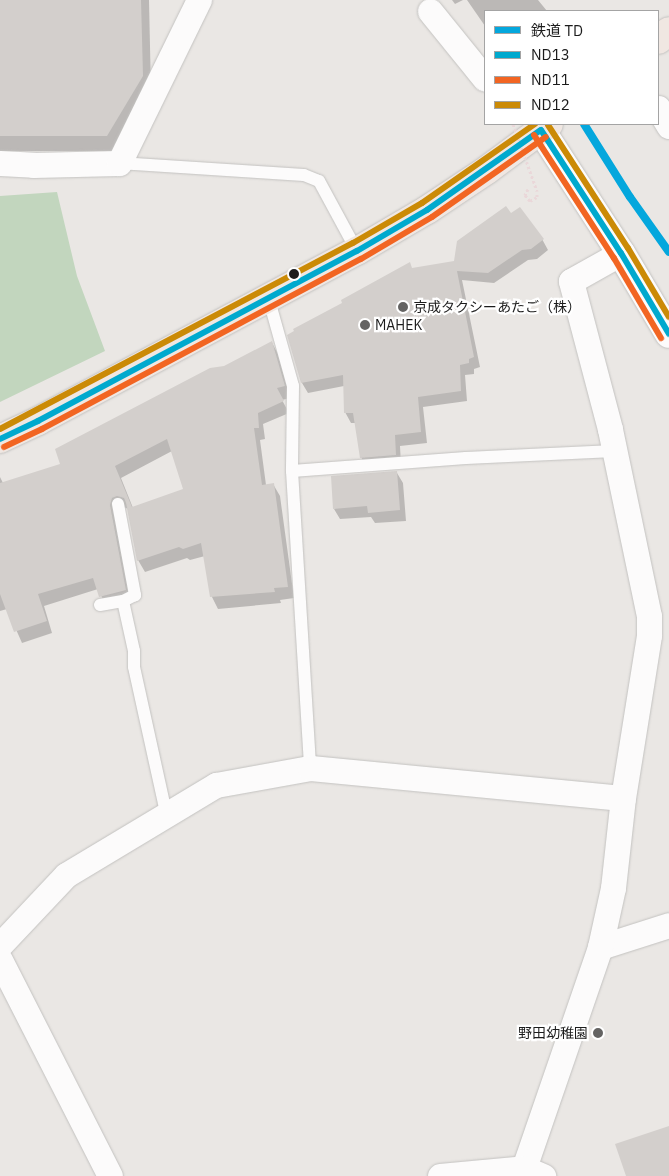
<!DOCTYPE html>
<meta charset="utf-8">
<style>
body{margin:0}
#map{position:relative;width:669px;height:1176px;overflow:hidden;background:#eae7e4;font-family:"IBM Plex Sans","Noto Sans JP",sans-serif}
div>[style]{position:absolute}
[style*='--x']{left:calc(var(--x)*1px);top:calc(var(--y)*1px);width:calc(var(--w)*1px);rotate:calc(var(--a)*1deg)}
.cemetery>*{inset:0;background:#c2d6be}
.shadow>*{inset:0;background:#0003}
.building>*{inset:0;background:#d3cfcc}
.path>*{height:3px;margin-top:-1.5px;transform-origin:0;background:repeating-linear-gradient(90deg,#ead7d9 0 2.5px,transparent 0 5px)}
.roads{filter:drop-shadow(0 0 1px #c3c2c0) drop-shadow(0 0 1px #c3c2c0)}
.service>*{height:12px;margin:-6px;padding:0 6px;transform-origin:6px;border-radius:6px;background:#fcfbfb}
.minor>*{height:25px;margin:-12.5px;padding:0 12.5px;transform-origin:12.5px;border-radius:12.5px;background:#fcfbfb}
.tertiary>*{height:28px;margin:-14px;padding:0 14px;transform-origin:14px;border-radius:14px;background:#fcfbfb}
.primary>*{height:28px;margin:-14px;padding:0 14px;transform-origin:14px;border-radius:14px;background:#f0e7e2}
.path-bridge>*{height:3px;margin-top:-1.5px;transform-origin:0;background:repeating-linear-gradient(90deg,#ead7d9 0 2.5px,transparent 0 5px)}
.bus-1>*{height:6px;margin:-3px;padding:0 3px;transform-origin:3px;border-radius:3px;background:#00a9ce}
.bus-2>*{height:6px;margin:-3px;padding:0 3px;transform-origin:3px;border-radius:3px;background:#f26522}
.bus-3>*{height:6px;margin:-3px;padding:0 3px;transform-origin:3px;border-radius:3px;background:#cb8a06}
.rail-1>*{height:8px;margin:-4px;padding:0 4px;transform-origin:4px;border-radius:4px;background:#04a7dd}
.dots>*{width:14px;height:14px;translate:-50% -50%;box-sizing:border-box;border:2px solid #fff;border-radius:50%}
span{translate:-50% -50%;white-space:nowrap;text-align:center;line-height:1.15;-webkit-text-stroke:4.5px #fff;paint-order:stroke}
.poi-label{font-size:14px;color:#1c1c1c}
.left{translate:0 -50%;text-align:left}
.right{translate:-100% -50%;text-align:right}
.legend{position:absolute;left:484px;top:10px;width:175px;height:115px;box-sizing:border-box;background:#fff;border:1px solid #a4a4a4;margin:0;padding:6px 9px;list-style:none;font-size:15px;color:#1c1c1c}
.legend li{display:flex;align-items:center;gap:10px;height:25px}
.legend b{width:25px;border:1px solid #a4a4a4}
</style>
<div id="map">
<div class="cemetery">
<i style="clip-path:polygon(57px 192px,77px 276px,105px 351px,0 402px,0 196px)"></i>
</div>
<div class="shadow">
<i style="clip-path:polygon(0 0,149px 0,151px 92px,116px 151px,0 151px)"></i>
<i style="clip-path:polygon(452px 0,463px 0,455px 4px)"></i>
<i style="clip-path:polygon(467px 0,538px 0,547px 11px,485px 11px,485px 26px)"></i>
<i style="clip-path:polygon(511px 215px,542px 239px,548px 250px,537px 259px,528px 260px,494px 283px,462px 280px,480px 367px,474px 369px,474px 374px,465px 375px,467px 401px,423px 407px,427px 443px,400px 446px,401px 465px,367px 468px,361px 457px,356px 423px,351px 423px,345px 412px,344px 386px,308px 393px,302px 383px,289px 335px,412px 269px,455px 262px)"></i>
<i style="clip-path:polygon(evenodd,272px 343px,278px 354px,290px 398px,282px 400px,289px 413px,263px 424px,265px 439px,260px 440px,266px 485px,273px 484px,280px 496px,294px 598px,280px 600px,281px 603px,218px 609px,212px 597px,205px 556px,190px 560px,187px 558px,145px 572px,138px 560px,128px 509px,124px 507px,132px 602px,107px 608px,98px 589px,44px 606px,52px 633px,22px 643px,7px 609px,0 611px,0 477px,3px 483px,61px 465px,224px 367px,272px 343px,172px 451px,184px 490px,133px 508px,121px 478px,172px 451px)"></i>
<i style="clip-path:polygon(397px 473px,403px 483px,406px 521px,375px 523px,371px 517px,340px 519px,334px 509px)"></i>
</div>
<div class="building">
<i style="clip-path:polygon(0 0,141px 0,143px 76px,107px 136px,0 136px)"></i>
<i style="clip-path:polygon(506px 206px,511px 213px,520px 207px,544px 239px,531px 249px,522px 250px,488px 273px,457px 271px,474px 357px,469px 359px,469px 363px,460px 365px,461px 391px,418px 397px,421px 432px,395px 435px,396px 455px,360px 458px,353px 413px,344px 413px,343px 375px,301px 383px,287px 335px,294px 331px,293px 329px,342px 303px,341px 300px,410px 262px,412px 268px,454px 261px,457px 241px)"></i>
<i style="clip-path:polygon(evenodd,272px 341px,285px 386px,277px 388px,284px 401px,258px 413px,259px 428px,254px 428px,262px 485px,274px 483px,288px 587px,274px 588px,275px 592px,210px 597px,201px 543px,183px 549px,179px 547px,137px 561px,126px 503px,124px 498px,117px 496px,112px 498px,110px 505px,126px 590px,99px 597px,93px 578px,38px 594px,47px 621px,14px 632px,0 594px,0 483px,60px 464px,55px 449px,210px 368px,224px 366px,272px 341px,167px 439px,183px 489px,132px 507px,115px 466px,167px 439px)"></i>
<i style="clip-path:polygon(397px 471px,400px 510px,368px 513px,367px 506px,333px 509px,331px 476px)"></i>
<i style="clip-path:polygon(669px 1126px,669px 1176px,626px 1176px,615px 1144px)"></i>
</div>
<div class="path">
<i style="--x:528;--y:189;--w:7;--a:117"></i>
<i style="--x:525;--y:195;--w:8;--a:50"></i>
<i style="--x:530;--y:201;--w:8;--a:-30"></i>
<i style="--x:537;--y:197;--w:6;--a:-90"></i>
</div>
<div class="roads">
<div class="service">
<i style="--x:119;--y:163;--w:185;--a:3.7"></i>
<i style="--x:304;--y:175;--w:16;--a:22"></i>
<i style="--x:319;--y:181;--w:80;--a:61.5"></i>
<i style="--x:269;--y:300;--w:89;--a:74.4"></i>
<i style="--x:293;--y:386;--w:85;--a:90.7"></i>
<i style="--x:292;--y:471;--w:298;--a:86.5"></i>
<i style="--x:292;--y:471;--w:174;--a:-4.3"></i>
<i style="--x:466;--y:458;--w:148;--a:-2.7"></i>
<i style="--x:118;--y:504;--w:93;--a:79.4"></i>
<i style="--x:135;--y:595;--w:13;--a:153"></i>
<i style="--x:123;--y:601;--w:51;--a:77.6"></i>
<i style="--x:134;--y:651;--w:16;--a:90"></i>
<i style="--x:134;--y:667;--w:149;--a:77.6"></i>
<i style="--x:100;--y:605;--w:23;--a:-10"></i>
</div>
<div class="minor">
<i style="--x:430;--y:11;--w:87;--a:51"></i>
<i style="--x:658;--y:108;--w:21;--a:59"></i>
<i style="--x:0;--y:163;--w:33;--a:3"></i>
<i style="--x:33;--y:165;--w:86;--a:-1.3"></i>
<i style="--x:119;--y:163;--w:182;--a:-63.9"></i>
<i style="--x:0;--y:945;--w:96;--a:-46.7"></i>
<i style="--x:66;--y:875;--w:175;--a:-31"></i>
<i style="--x:216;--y:785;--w:96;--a:-10.3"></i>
<i style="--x:310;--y:768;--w:314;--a:5.5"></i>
<i style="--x:600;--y:947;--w:72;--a:-17.7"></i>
<i style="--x:0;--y:960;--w:242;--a:63"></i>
<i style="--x:524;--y:1168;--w:234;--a:-71"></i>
<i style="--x:600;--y:947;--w:60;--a:-77.6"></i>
<i style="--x:613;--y:888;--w:91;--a:-83.7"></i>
<i style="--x:623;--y:798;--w:165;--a:-80.9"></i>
<i style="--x:649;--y:635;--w:19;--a:-90"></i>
<i style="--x:649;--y:616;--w:191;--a:-101.8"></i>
<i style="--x:610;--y:429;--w:153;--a:-104.8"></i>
<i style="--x:571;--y:281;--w:57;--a:-29.2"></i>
<i style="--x:440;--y:1176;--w:84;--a:-5.4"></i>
<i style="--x:524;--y:1168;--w:21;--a:23"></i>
</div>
<div class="tertiary">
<i style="--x:541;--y:130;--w:147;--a:57"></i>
<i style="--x:621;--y:253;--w:94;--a:59.3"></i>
</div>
<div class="primary">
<i style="--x:658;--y:40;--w:14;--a:-39"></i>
<i style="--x:0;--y:439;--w:42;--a:-25.3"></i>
<i style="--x:38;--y:421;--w:361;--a:-28.1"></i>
<i style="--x:357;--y:251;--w:81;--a:-30.4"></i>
<i style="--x:427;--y:210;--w:72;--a:-33.7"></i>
<i style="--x:487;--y:170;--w:77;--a:-36.6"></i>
</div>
</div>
<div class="path-bridge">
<i style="--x:513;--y:124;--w:71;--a:70.3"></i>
</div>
<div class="bus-1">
<i style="--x:541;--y:130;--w:147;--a:57"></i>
<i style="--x:621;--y:253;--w:94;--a:59.3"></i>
<i style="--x:0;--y:439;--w:42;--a:-25.3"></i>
<i style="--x:38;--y:421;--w:361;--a:-28.1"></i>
<i style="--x:357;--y:251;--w:81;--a:-30.4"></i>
<i style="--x:427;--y:210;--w:139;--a:-35.1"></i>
</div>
<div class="bus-2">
<i style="--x:534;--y:135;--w:147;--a:57"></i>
<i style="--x:614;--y:258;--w:93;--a:59.6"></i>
<i style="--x:4;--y:447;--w:42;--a:-25.3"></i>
<i style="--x:42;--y:429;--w:361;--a:-28.1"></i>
<i style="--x:361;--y:259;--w:82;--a:-30.6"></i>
<i style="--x:432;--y:217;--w:139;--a:-35.1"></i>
</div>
<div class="bus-3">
<i style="--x:548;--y:125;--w:147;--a:57"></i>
<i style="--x:628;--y:248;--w:80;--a:59.3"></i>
<i style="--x:0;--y:429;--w:399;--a:-27.8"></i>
<i style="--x:353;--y:243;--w:80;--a:-30.1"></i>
<i style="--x:422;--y:203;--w:138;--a:-35"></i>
</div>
<div class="rail-1">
<i style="--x:584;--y:124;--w:86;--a:57.8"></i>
<i style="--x:630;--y:197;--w:67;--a:54.7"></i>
</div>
<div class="dots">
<i style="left:294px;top:274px;background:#1c1c1c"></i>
<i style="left:403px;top:307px;background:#646362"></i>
<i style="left:365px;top:325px;background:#646362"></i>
<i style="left:598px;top:1033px;background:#646362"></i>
</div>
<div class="poi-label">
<span class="left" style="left:413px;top:307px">京成タクシーあたご（株）</span>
<span class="left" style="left:375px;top:325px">MAHEK</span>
<span class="right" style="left:588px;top:1033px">野田幼稚園</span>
</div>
<ul class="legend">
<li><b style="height:6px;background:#04a7dd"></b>鉄道 TD</li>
<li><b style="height:6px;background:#00a9ce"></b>ND13</li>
<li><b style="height:6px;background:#f26522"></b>ND11</li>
<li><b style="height:6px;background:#cb8a06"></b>ND12</li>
</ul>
</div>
